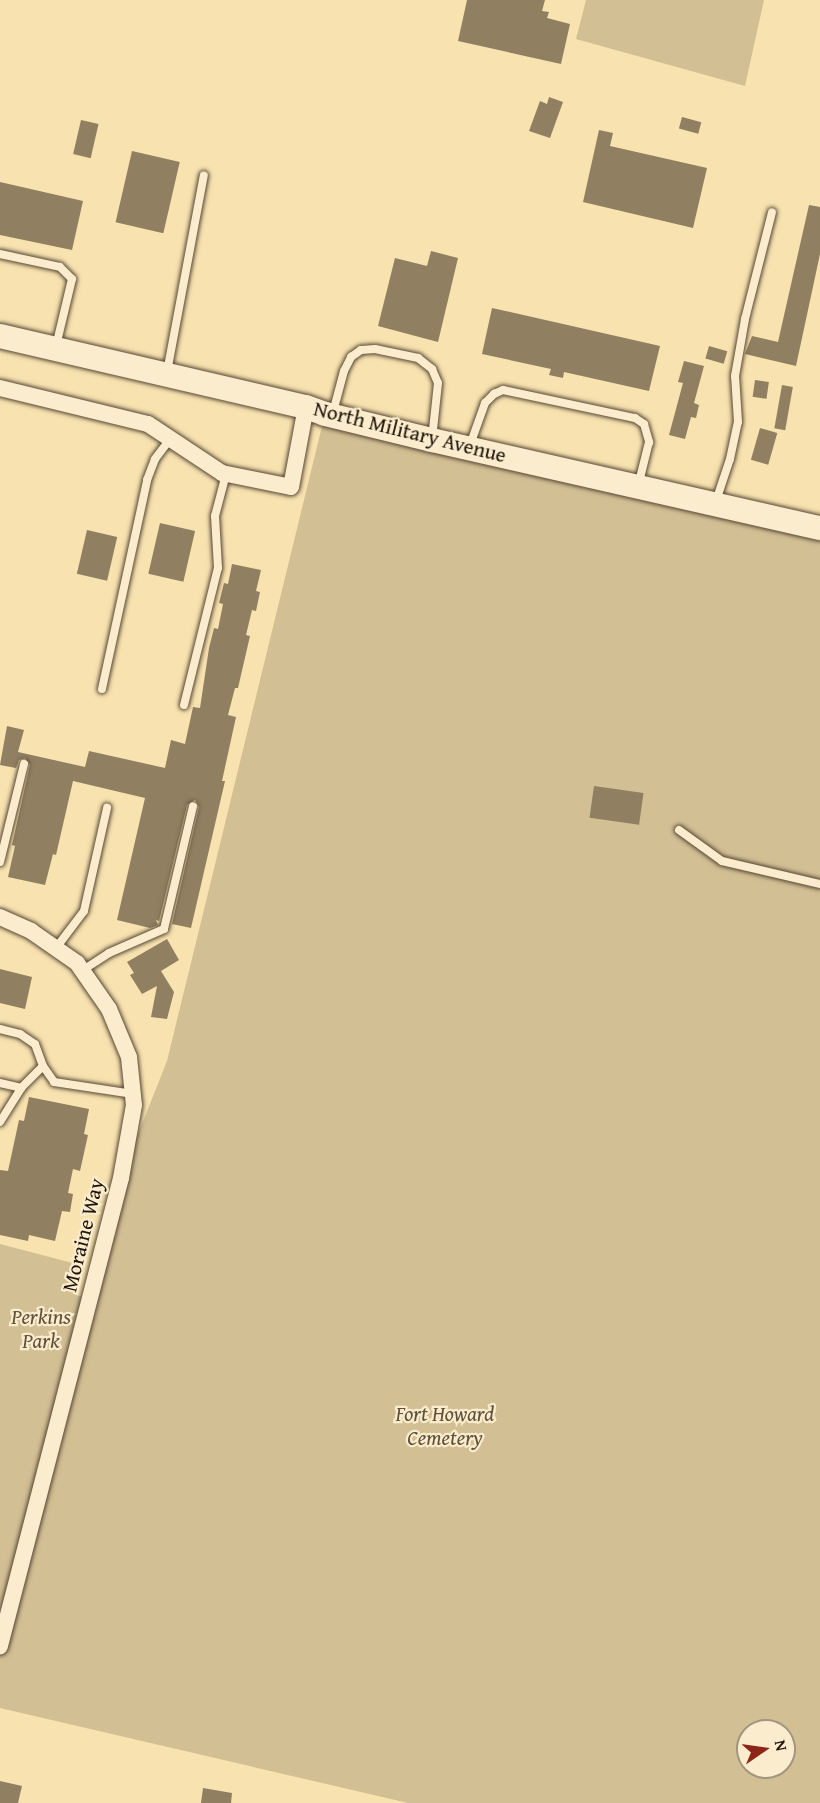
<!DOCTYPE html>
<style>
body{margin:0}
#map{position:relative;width:820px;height:1803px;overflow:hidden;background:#f8e2b0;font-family:"Gentium Book Plus",serif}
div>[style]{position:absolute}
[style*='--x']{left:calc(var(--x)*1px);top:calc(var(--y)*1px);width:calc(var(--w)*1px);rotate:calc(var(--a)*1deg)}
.green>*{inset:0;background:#d3bf94}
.building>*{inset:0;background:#907f60;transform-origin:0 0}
.roads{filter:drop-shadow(0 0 2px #554834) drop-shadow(0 0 2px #554834)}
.lane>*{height:8px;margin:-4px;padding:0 4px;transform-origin:4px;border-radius:4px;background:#faeccc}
.street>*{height:16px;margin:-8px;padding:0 8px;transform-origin:8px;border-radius:8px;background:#faeccc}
.secondary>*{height:24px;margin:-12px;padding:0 12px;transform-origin:12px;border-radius:12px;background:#faeccc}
span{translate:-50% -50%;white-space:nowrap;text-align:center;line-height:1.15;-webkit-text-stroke:4.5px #faeccc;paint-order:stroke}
.street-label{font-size:21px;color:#1f140a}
.park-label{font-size:21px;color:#5e503a;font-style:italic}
.north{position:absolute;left:736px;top:1719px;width:60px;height:60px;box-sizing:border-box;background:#faeccc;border:2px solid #a2967e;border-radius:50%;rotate:77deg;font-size:16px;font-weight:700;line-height:24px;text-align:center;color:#1f140a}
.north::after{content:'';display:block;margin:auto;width:21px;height:27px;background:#8f2418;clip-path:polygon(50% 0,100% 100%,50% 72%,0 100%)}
</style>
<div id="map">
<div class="green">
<i style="clip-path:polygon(586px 0,764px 0,745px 86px,576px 39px)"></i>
<i style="clip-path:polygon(evenodd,325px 414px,820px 528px,820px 1803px,408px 1803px,0 1708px,0 1244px,84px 1266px,76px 1295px,90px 1299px,121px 1177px,167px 1061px,325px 414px,748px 1731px,784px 1731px,784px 1767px,748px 1767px,748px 1731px)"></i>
</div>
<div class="building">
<i style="clip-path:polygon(467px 0,545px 0,542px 11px,549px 12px,547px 18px,570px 24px,561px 64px,458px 41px)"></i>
<i style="clip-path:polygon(549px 97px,563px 102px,550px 138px,529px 131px,540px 101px,547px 104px)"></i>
<i style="left:682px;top:117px;width:20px;height:12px;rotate:15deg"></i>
<i style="left:81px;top:120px;width:18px;height:35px;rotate:13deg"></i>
<i style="clip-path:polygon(599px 130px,613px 133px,610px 146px,707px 168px,693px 228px,583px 202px)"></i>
<i style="left:132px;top:151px;width:49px;height:73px;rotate:13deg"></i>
<i style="clip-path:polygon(0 182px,83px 201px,72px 250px,0 235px)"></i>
<i style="clip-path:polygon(809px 205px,820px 207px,820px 254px,796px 366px,745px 354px,752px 336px,778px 342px)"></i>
<i style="clip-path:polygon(431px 251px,458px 258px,438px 342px,378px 326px,395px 258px,427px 266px)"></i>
<i style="clip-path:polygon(492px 308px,660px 346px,649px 391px,564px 372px,563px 378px,549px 375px,551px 369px,482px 354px)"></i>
<i style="left:709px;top:346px;width:19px;height:13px;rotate:16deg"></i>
<i style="clip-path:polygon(684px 361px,704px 366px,694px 403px,699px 405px,696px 418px,691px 417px,685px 439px,669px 435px,683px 383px,678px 382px)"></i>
<i style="left:755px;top:380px;width:14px;height:17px;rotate:8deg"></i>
<i style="left:782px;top:385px;width:11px;height:44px;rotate:10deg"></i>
<i style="left:760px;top:428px;width:18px;height:33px;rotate:16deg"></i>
<i style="left:160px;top:523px;width:36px;height:52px;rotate:13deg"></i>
<i style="left:87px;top:530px;width:31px;height:45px;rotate:13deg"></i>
<i style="clip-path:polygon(232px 564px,261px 570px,256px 591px,260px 592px,256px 611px,252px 610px,246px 635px,250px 636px,238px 688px,235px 688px,228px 715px,236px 717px,222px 781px,225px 781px,191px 928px,172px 924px,199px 807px,195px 800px,187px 805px,159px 921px,156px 920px,158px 925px,150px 928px,117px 920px,145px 798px,73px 781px,56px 855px,53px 854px,45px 885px,8px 877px,15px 846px,12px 845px,30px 765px,25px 758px,19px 760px,16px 768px,0 765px,7px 726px,24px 730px,18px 752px,85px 767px,89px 751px,165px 768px,171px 740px,185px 744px,193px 707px,200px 708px,209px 648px,214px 628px,218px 629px,223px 604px,219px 603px,224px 583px,228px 584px)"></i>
<i style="left:594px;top:786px;width:50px;height:32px;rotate:8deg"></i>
<i style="clip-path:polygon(167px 939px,179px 960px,161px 971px,174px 992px,167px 1019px,151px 1017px,157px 986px,142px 994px,130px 975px,134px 973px,127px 962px)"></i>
<i style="clip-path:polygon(0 969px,32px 977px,25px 1009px,0 1003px)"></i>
<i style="clip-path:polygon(29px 1097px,89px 1109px,84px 1134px,88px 1135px,80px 1171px,73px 1169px,68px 1193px,73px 1194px,70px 1212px,62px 1211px,55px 1241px,29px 1235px,28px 1241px,0 1235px,0 1170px,8px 1171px,19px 1120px,24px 1121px)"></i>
<i style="clip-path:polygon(0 1781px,22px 1786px,18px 1803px,0 1803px)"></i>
<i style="clip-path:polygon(203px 1788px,232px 1793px,231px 1803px,201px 1803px)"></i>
</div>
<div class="roads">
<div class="lane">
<i style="--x:0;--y:254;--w:61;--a:12.2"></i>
<i style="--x:60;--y:267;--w:17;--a:45"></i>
<i style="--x:72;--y:279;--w:69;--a:103.4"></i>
<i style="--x:167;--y:372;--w:200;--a:-79.4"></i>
<i style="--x:333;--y:412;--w:42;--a:-75"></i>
<i style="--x:344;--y:371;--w:16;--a:-63"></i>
<i style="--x:351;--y:357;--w:12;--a:-35"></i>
<i style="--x:361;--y:350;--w:14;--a:-4"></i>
<i style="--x:375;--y:349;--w:44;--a:11.8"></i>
<i style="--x:418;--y:358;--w:18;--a:38"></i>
<i style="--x:432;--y:369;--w:15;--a:67"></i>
<i style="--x:438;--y:383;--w:56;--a:96.1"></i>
<i style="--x:470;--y:445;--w:45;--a:-70.3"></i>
<i style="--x:485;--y:403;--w:13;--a:-45"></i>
<i style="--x:494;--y:394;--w:10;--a:-24"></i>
<i style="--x:503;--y:390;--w:135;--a:12"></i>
<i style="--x:635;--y:418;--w:11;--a:34"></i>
<i style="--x:644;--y:424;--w:19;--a:74"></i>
<i style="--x:649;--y:442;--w:45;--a:104"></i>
<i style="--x:716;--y:501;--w:44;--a:-71.6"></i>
<i style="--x:730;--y:459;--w:38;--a:-78"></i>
<i style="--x:738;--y:422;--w:46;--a:-93.7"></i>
<i style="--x:735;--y:376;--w:58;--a:-80"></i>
<i style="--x:745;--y:319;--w:110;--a:-75.8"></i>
<i style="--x:102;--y:689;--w:214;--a:-77.8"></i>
<i style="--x:147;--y:480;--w:22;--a:-69"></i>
<i style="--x:155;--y:459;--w:25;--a:-53"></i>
<i style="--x:184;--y:705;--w:141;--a:-76.1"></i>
<i style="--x:218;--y:568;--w:52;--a:-93.3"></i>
<i style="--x:215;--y:516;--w:43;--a:-75.3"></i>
<i style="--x:679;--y:830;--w:53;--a:35.8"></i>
<i style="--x:722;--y:861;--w:101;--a:13.2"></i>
<i style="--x:0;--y:862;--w:101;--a:-76.2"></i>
<i style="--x:56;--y:948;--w:46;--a:-52.9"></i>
<i style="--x:84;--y:911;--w:106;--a:-77.4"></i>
<i style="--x:83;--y:970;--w:31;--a:-33"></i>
<i style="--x:109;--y:953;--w:60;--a:-23.6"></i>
<i style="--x:164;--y:929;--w:126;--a:-76.7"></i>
<i style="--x:0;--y:1029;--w:21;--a:14"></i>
<i style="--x:20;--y:1034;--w:18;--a:34"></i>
<i style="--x:35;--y:1044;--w:23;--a:70"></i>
<i style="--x:43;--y:1066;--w:19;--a:55"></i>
<i style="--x:54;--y:1082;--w:80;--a:8.6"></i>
<i style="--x:0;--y:1083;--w:22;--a:13"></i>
<i style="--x:0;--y:1122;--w:40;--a:-58"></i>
<i style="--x:21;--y:1088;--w:31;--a:-45"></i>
</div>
<div class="street">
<i style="--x:0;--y:388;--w:152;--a:13.7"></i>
<i style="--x:148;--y:424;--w:89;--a:33.5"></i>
<i style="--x:222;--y:473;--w:70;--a:11.5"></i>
<i style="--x:291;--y:487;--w:81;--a:-79.4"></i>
<i style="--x:0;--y:917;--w:34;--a:24"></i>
<i style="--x:31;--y:931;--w:56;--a:34.8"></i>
<i style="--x:77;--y:963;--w:56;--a:55.2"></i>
<i style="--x:109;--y:1009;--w:52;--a:67.4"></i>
<i style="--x:129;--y:1057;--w:48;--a:84.1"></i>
<i style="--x:134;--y:1105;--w:74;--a:100.1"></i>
<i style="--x:121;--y:1178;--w:484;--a:104.5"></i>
</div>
<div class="secondary">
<i style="--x:0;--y:336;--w:314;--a:13.1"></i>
<i style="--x:306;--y:407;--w:20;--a:20"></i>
<i style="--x:325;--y:414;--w:110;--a:13.7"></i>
<i style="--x:432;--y:440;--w:398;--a:12.8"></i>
</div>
</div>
<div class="street-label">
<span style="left:410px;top:432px;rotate:14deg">North Military Avenue</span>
<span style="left:83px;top:1235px;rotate:-76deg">Moraine Way</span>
</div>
<div class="park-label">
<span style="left:41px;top:1329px">Perkins<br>Park</span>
<span style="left:445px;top:1426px">Fort Howard<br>Cemetery</span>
</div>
<div class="north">N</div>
</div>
